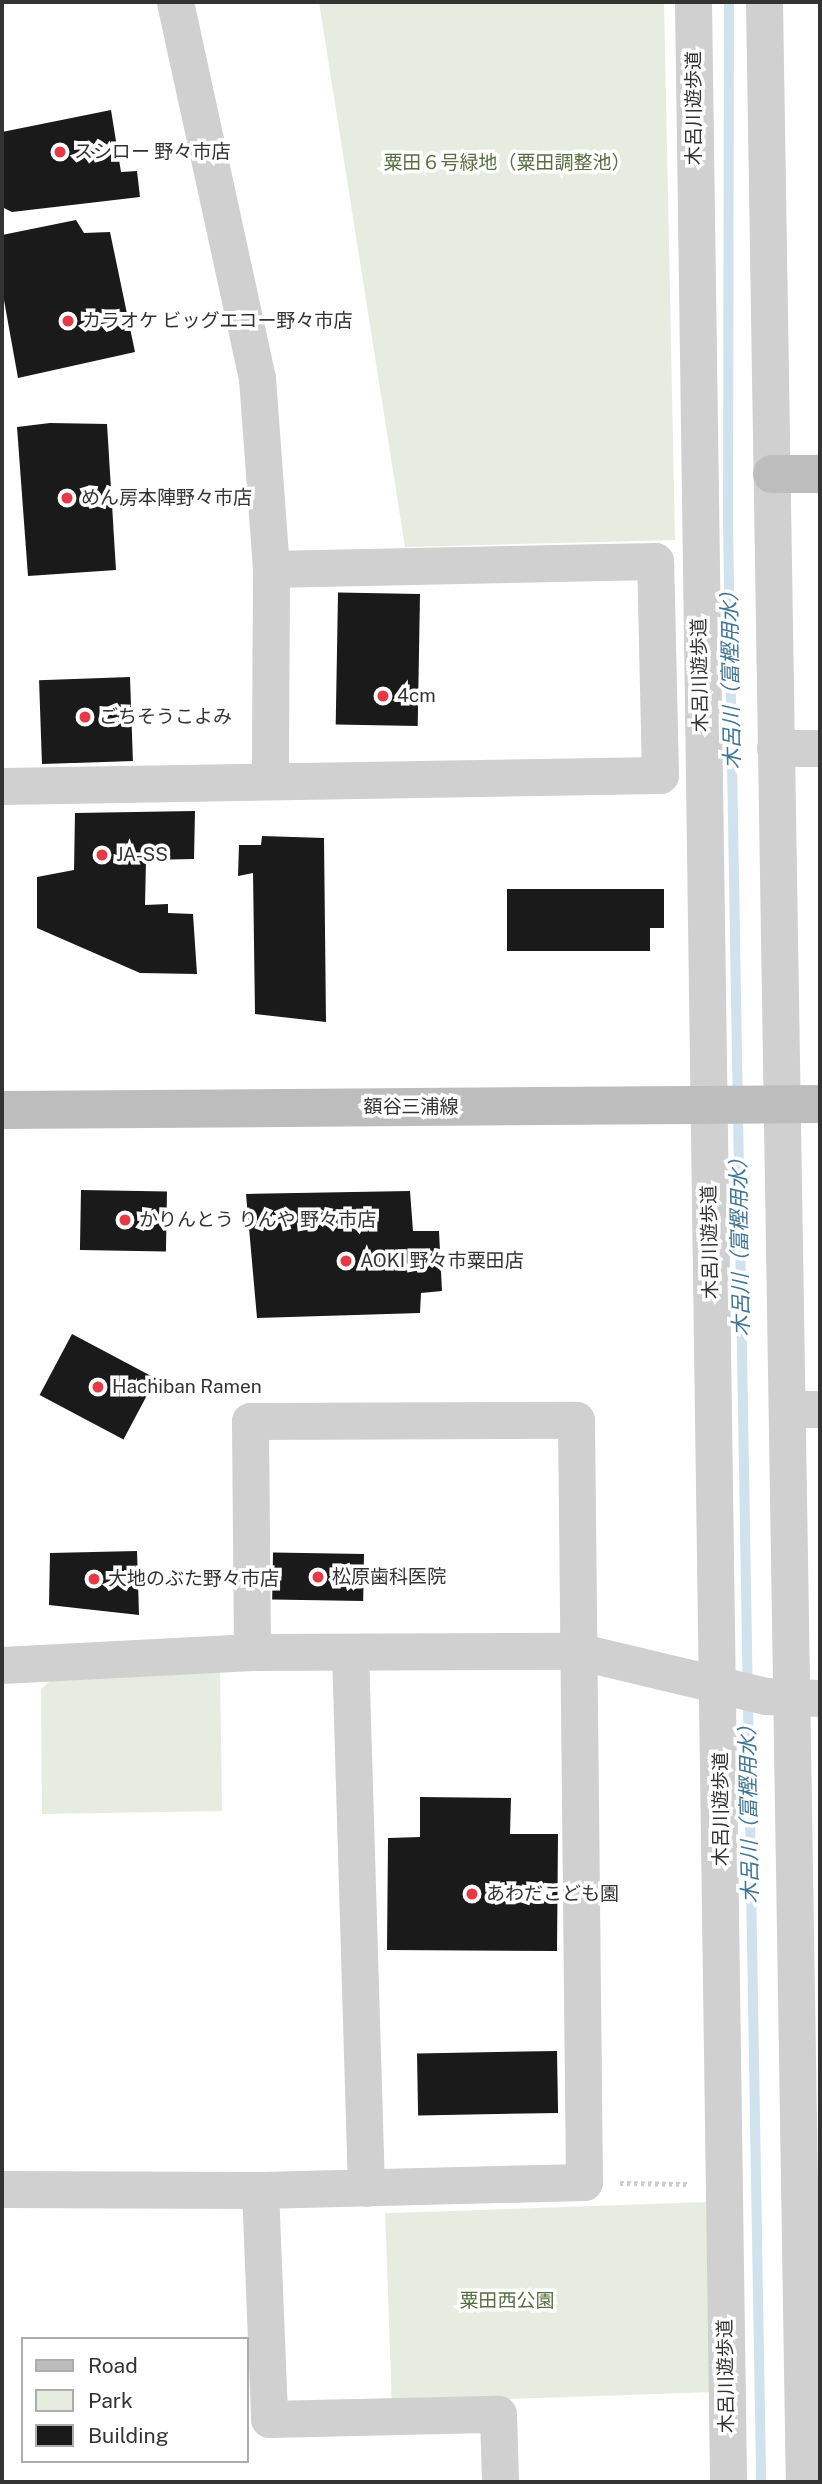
<!DOCTYPE html>
<meta charset="utf-8">
<style>
body{margin:0}
#map{position:relative;width:822px;height:2484px;overflow:hidden;background:#fff;font-family:"Public Sans","Noto Sans JP",sans-serif}
div>[style]{position:absolute}
[style*='--x']{left:calc(var(--x)*1px);top:calc(var(--y)*1px);width:calc(var(--w)*1px);rotate:calc(var(--a)*1deg)}
.green>*{inset:0;background:#e6ecdf;transform-origin:0 0}
.stream>*{height:10px;margin:-5px;padding:0 5px;transform-origin:5px;border-radius:5px;background:#cfe2ee}
.building>*{inset:0;background:#1a1a1a;transform-origin:0 0}
.path>*{height:4.5px;margin-top:-2.25px;transform-origin:0;background:repeating-linear-gradient(90deg,#cdcdcd 0 3.5px,transparent 0 7px)}
.street>*{height:37px;margin:-18.5px;padding:0 18.5px;transform-origin:18.5px;border-radius:18.5px;background:#d0d0d0}
.secondary>*{height:38px;margin:-19px;padding:0 19px;transform-origin:19px;border-radius:19px;background:#bdbdbd}
.dots>*{width:19px;height:19px;translate:-50% -50%;box-sizing:border-box;border:4px solid #fff;border-radius:50%}
span{translate:-50% -50%;white-space:nowrap;text-align:center;line-height:1.15;-webkit-text-stroke:7px #fff;paint-order:stroke}
.street-label{font-size:19px;color:#333}
.poi-label{font-size:19px;color:#333}
.left{translate:0 -50%;text-align:left}
.park-label{font-size:19px;color:#56703f}
.water-label{font-size:21px;color:#3f7597;font-style:italic}
.frame{position:absolute;inset:0;border:4px solid #333;pointer-events:none}
.legend{position:absolute;left:21px;top:2337px;width:228px;height:126px;box-sizing:border-box;background:#fff;border:2px solid #adadad;margin:0;padding:9px 12px;list-style:none;font-size:21px;color:#333}
.legend li{display:flex;align-items:center;gap:14px;height:35px}
.legend b{width:35px;border:2px solid #adadad}
</style>
<div id="map">
<div class="green">
<i style="clip-path:polygon(319px 2px,664px 2px,675px 540px,405px 547px)"></i>
<i style="clip-path:polygon(220px 1668px,222px 1811px,42px 1814px,41px 1689px,60px 1673px)"></i>
<i style="left:708px;top:2202px;width:190px;height:323px;rotate:88deg"></i>
</div>
<div class="stream">
<i style="--x:729;--y:2;--w:522;--a:90.11"></i>
<i style="--x:728;--y:524;--w:1958;--a:89.03"></i>
</div>
<div class="building">
<i style="clip-path:polygon(111px 110px,121px 172px,137px 171px,140px 197px,12px 212px,2px 207px,2px 132px)"></i>
<i style="clip-path:polygon(76px 220px,84px 233px,110px 232px,135px 352px,18px 378px,2px 289px,2px 235px)"></i>
<i style="clip-path:polygon(50px 423px,107px 424px,116px 570px,28px 576px,17px 427px)"></i>
<i style="left:420px;top:594px;width:132px;height:82px;rotate:91deg"></i>
<i style="left:130px;top:677px;width:84px;height:91px;rotate:88deg"></i>
<i style="clip-path:polygon(195px 811px,194px 859px,146px 860px,145px 905px,168px 904px,168px 913px,193px 914px,197px 974px,140px 973px,37px 928px,37px 877px,74px 870px,75px 813px)"></i>
<i style="clip-path:polygon(262px 836px,324px 838px,326px 1022px,255px 1014px,253px 873px,238px 876px,239px 845px,261px 845px)"></i>
<i style="clip-path:polygon(507px 889px,664px 889px,664px 928px,650px 928px,650px 951px,507px 951px)"></i>
<i style="left:81px;top:1190px;width:86px;height:60px;rotate:1deg"></i>
<i style="clip-path:polygon(410px 1191px,413px 1231px,439px 1231px,442px 1291px,421px 1293px,420px 1313px,257px 1318px,246px 1194px)"></i>
<i style="left:72px;top:1334px;width:95px;height:69px;rotate:28deg"></i>
<i style="clip-path:polygon(137px 1551px,139px 1615px,49px 1605px,50px 1553px)"></i>
<i style="left:364px;top:1554px;width:47px;height:91px;rotate:91deg"></i>
<i style="clip-path:polygon(420px 1797px,511px 1798px,510px 1834px,558px 1834px,557px 1951px,387px 1950px,388px 1838px,420px 1837px)"></i>
<i style="left:557px;top:2051px;width:62px;height:140px;rotate:89deg"></i>
</div>
<div class="path">
<i style="--x:620;--y:2183;--w:68;--a:0.8"></i>
</div>
<div class="street">
<i style="--x:175;--y:2;--w:385;--a:77.7"></i>
<i style="--x:257;--y:378;--w:192;--a:85.8"></i>
<i style="--x:693;--y:2;--w:2480;--a:89.19"></i>
<i style="--x:764;--y:2;--w:2480;--a:89.08"></i>
<i style="--x:775;--y:748;--w:45;--a:0"></i>
<i style="--x:2;--y:786;--w:658;--a:-0.96"></i>
<i style="--x:660;--y:775;--w:214;--a:-91.3"></i>
<i style="--x:655;--y:561;--w:384;--a:178.8"></i>
<i style="--x:271;--y:569;--w:210;--a:90.3"></i>
<i style="--x:787;--y:1409;--w:33;--a:0"></i>
<i style="--x:252;--y:1652;--w:231;--a:-90.5"></i>
<i style="--x:250;--y:1421;--w:326;--a:-0.2"></i>
<i style="--x:576;--y:1420;--w:762;--a:89.4"></i>
<i style="--x:584;--y:2182;--w:324;--a:178.6"></i>
<i style="--x:350;--y:1652;--w:536;--a:88.29"></i>
<i style="--x:2;--y:1665;--w:250;--a:-3"></i>
<i style="--x:252;--y:1652;--w:325;--a:-0.2"></i>
<i style="--x:577;--y:1651;--w:194;--a:13.4"></i>
<i style="--x:766;--y:1696;--w:54;--a:2.1"></i>
<i style="--x:2;--y:2189;--w:258;--a:0.2"></i>
<i style="--x:260;--y:2190;--w:229;--a:87.7"></i>
<i style="--x:269;--y:2419;--w:229;--a:-1.3"></i>
<i style="--x:498;--y:2414;--w:68;--a:88.3"></i>
</div>
<div class="secondary">
<i style="--x:772;--y:474;--w:48;--a:0"></i>
<i style="--x:2;--y:1110;--w:818;--a:-0.42"></i>
</div>
<div class="dots">
<i style="left:60px;top:152px;background:#e63946"></i>
<i style="left:68px;top:321px;background:#e63946"></i>
<i style="left:67px;top:498px;background:#e63946"></i>
<i style="left:383px;top:696px;background:#e63946"></i>
<i style="left:85px;top:717px;background:#e63946"></i>
<i style="left:102px;top:855px;background:#e63946"></i>
<i style="left:125px;top:1220px;background:#e63946"></i>
<i style="left:346px;top:1261px;background:#e63946"></i>
<i style="left:98px;top:1387px;background:#e63946"></i>
<i style="left:318px;top:1577px;background:#e63946"></i>
<i style="left:94px;top:1579px;background:#e63946"></i>
<i style="left:472px;top:1894px;background:#e63946"></i>
</div>
<div class="street-label">
<span style="left:694px;top:108px;rotate:-90deg">木呂川遊歩道</span>
<span style="left:700px;top:675px;rotate:-91deg">木呂川遊歩道</span>
<span style="left:411px;top:1107px">額谷三浦線</span>
<span style="left:710px;top:1242px;rotate:-91deg">木呂川遊歩道</span>
<span style="left:721px;top:1809px;rotate:-90deg">木呂川遊歩道</span>
<span style="left:726px;top:2376px;rotate:-91deg">木呂川遊歩道</span>
</div>
<div class="poi-label">
<span class="left" style="left:74px;top:152px">スシロー 野々市店</span>
<span class="left" style="left:82px;top:321px">カラオケ ビッグエコー野々市店</span>
<span class="left" style="left:81px;top:498px">めん房本陣野々市店</span>
<span class="left" style="left:397px;top:696px">4cm</span>
<span class="left" style="left:99px;top:717px">ごちそうこよみ</span>
<span class="left" style="left:116px;top:855px">JA-SS</span>
<span class="left" style="left:139px;top:1220px">かりんとう りんや 野々市店</span>
<span class="left" style="left:360px;top:1261px">AOKI 野々市粟田店</span>
<span class="left" style="left:112px;top:1387px">Hachiban Ramen</span>
<span class="left" style="left:332px;top:1577px">松原歯科医院</span>
<span class="left" style="left:108px;top:1579px">大地のぶた野々市店</span>
<span class="left" style="left:486px;top:1894px">あわだこども園</span>
</div>
<div class="park-label">
<span style="left:507px;top:163px">粟田６号緑地（粟田調整池）</span>
<span style="left:507px;top:2301px">粟田西公園</span>
</div>
<div class="water-label">
<span style="left:731px;top:675px;rotate:-91deg">木呂川（富樫用水）</span>
<span style="left:740px;top:1242px;rotate:-91deg">木呂川（富樫用水）</span>
<span style="left:749px;top:1809px;rotate:-91deg">木呂川（富樫用水）</span>
</div>
<div class="frame"></div>
<ul class="legend">
<li><b style="height:9px;background:#bdbdbd"></b>Road</li>
<li><b style="height:19px;background:#e6ecdf"></b>Park</li>
<li><b style="height:19px;background:#1a1a1a"></b>Building</li>
</ul>
</div>
